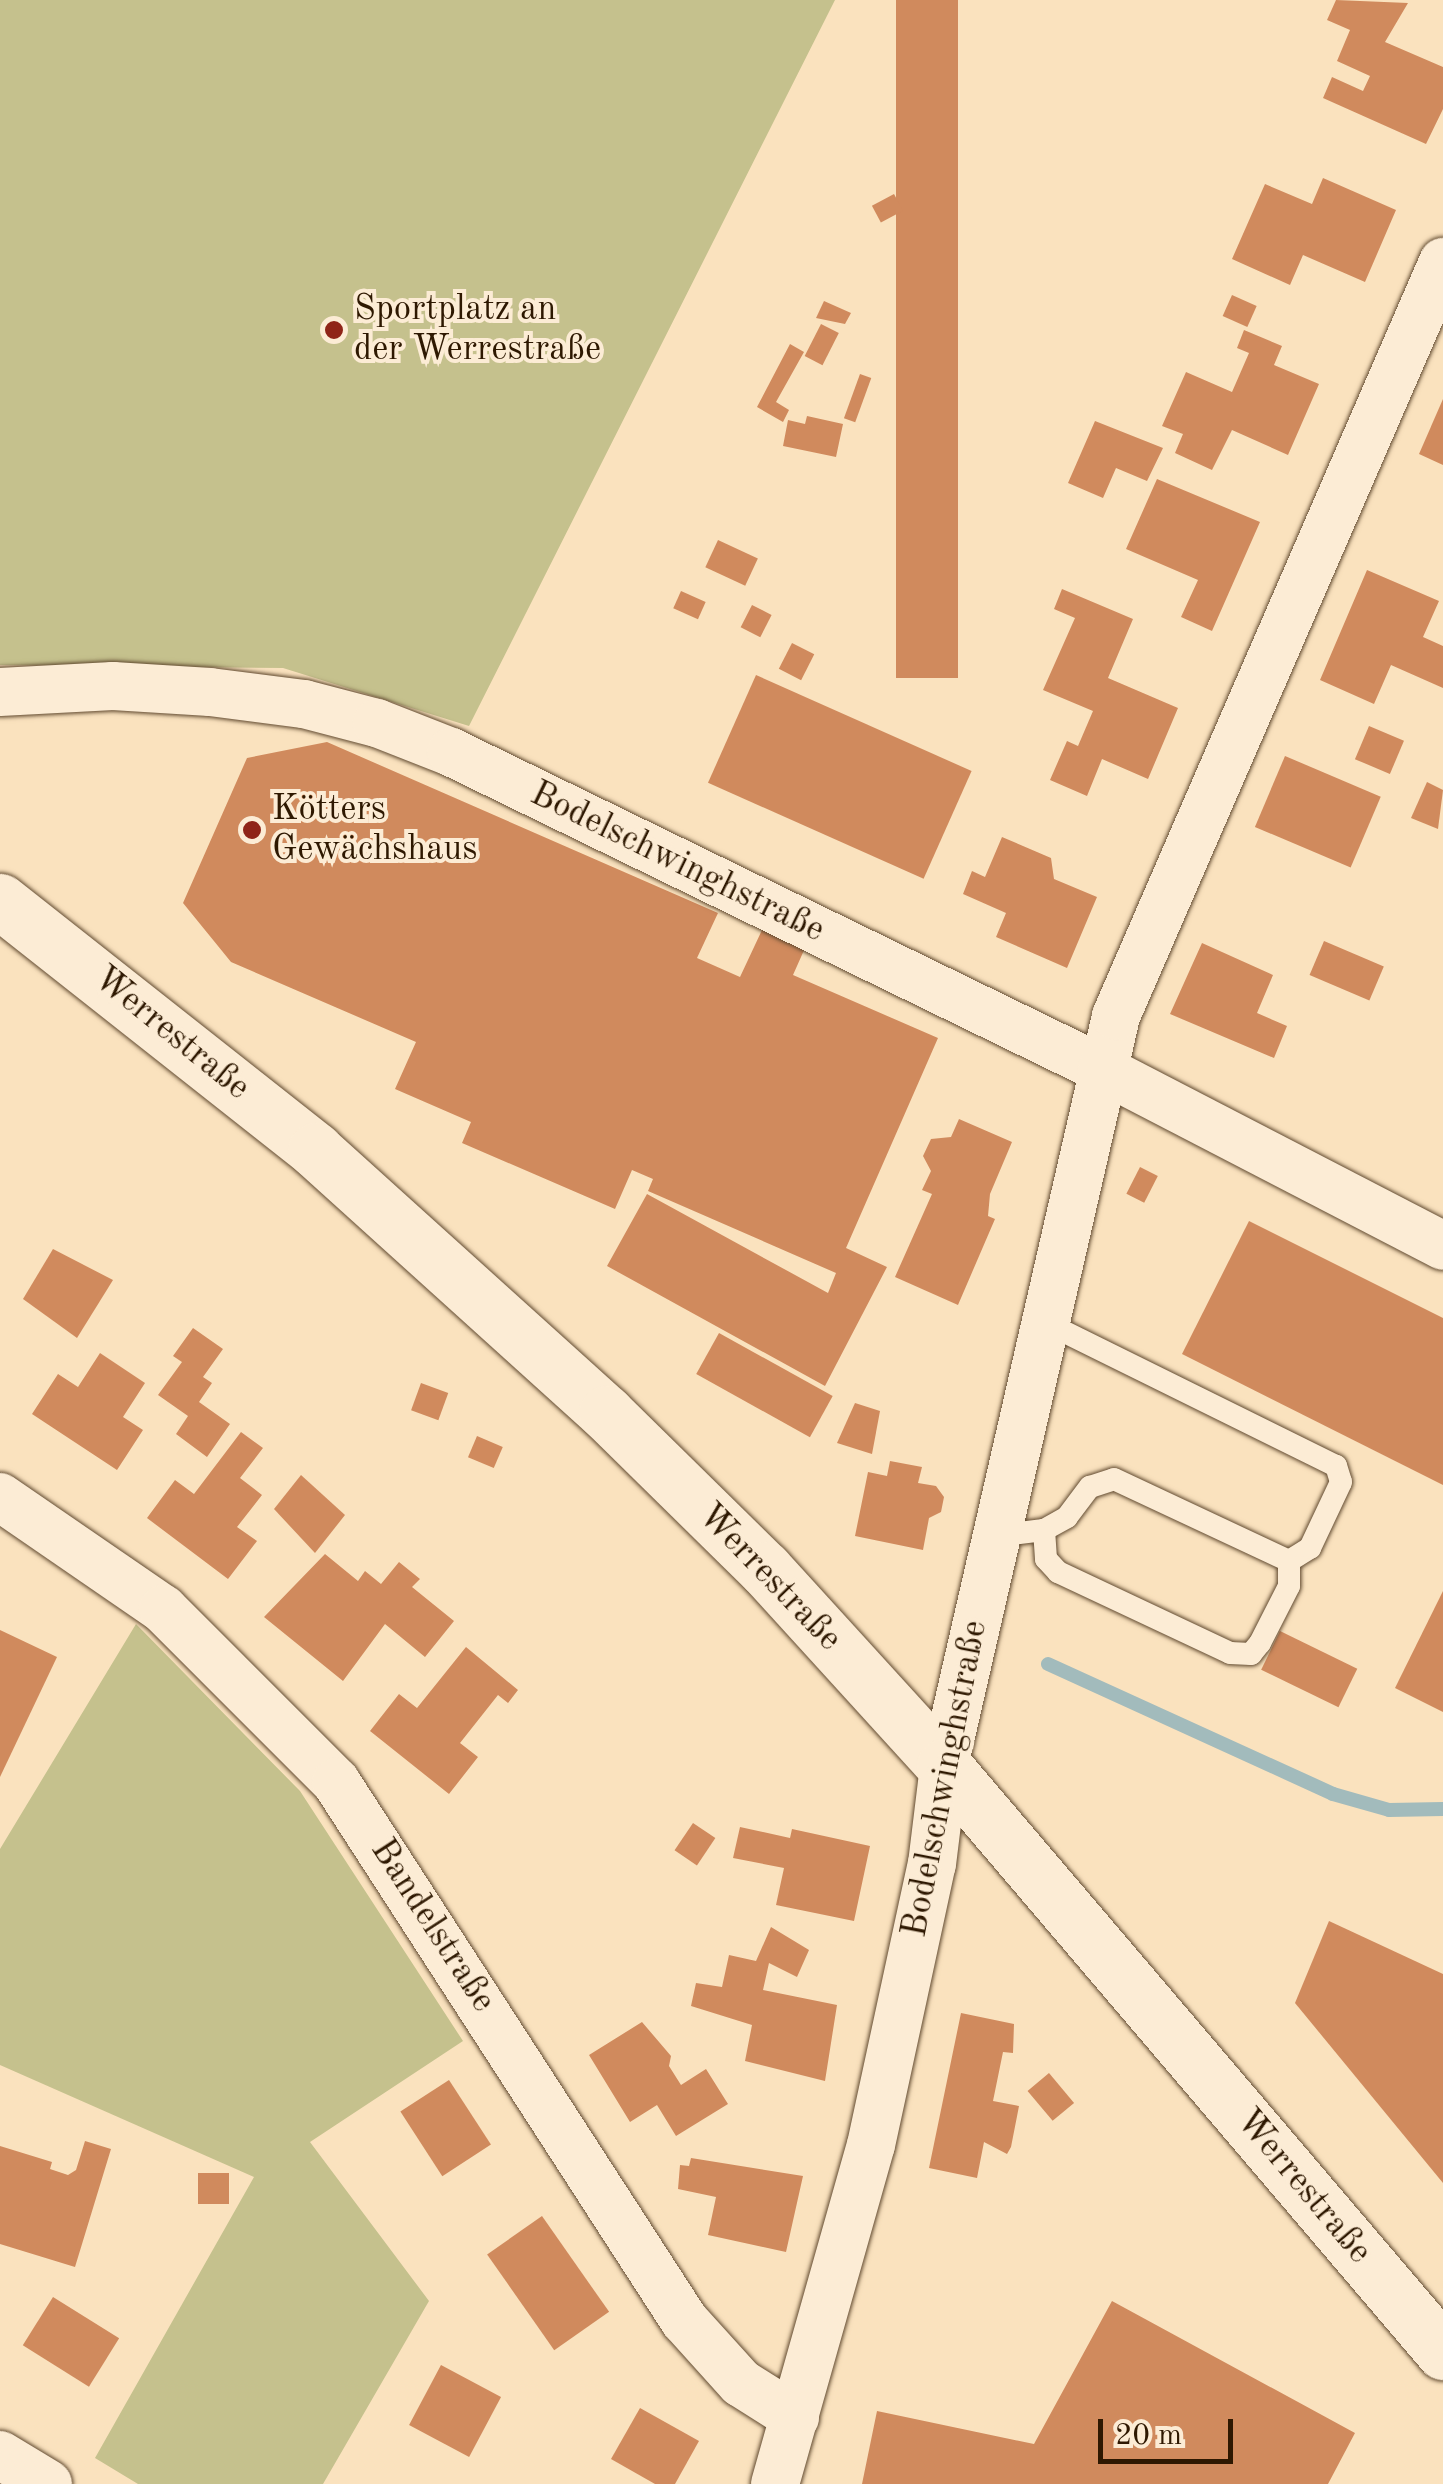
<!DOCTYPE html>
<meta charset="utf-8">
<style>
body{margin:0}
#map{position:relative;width:1443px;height:2484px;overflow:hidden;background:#fae2be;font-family:"Old Standard TT",serif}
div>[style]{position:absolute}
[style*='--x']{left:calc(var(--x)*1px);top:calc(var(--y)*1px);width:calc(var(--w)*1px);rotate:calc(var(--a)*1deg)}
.green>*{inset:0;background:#c5c18d}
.stream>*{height:14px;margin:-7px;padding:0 7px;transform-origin:7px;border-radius:7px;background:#a2bbbc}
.building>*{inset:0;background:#d08a5d;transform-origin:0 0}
.roads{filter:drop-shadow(0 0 2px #614a30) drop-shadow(0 0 2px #614a30)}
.lane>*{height:22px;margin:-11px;padding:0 11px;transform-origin:11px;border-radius:11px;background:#fcecd5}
.street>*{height:48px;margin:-24px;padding:0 24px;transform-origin:24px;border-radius:24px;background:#fcecd5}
.secondary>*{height:55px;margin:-27.5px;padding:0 27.5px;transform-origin:27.5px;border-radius:27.5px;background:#fcecd5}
.dots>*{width:28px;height:28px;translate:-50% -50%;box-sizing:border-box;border:5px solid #fcecd5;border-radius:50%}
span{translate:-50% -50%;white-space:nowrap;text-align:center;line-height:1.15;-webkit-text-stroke:8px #fcecd5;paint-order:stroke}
.poi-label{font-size:35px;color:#2e1801}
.left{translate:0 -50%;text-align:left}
.street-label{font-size:35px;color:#2e1801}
.scale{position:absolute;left:1098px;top:2419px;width:135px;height:45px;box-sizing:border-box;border:5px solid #2e1801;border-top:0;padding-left:12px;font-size:30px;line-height:35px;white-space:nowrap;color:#2e1801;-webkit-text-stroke:8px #fcecd5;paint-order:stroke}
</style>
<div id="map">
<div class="green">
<i style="clip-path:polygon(0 0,835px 0,469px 726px,283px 668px,0 665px)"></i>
<i style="clip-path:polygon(136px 1624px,300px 1791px,463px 2041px,310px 2142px,429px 2301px,323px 2484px,138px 2484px,95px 2458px,254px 2177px,0 2065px,0 1849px)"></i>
</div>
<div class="stream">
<i style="--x:1048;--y:1664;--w:313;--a:24.5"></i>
<i style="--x:1333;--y:1794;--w:58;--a:15.9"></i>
<i style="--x:1389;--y:1810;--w:54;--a:-1.1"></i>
</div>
<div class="building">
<i style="left:896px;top:0;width:62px;height:678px"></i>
<i style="clip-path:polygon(1336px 0,1408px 3px,1385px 42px,1443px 67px,1443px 109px,1426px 144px,1323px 98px,1332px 77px,1363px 91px,1370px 76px,1337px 61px,1350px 30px,1327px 20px)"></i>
<i style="clip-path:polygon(1323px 178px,1396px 210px,1365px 282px,1303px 255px,1290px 285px,1232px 259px,1265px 184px,1312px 204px)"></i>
<i style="left:894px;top:194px;width:19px;height:25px;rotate:62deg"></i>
<i style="left:1232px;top:295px;width:27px;height:23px;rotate:24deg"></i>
<i style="clip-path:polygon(824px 301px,851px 313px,845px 324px,816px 318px)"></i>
<i style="left:821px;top:324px;width:20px;height:36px;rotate:27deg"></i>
<i style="clip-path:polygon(1244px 330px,1282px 346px,1274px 365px,1319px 384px,1288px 455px,1232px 430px,1212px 470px,1175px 453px,1183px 434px,1162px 426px,1186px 372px,1232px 392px,1249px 353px,1237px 348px)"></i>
<i style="clip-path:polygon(790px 344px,804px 352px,776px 402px,789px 410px,783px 422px,757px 407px)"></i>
<i style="left:860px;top:374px;width:12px;height:47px;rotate:20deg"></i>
<i style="clip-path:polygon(1443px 399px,1443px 465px,1419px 454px)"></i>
<i style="clip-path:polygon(807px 416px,843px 424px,836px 457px,783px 446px,788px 420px,805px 424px)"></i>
<i style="clip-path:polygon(1095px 421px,1163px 448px,1147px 481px,1116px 468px,1103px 498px,1068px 483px)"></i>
<i style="clip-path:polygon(1157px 479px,1260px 522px,1212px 631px,1181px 617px,1198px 580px,1126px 549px)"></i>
<i style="left:718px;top:540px;width:44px;height:30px;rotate:25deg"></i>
<i style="clip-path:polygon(1367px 570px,1439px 601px,1423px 637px,1443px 646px,1443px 688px,1391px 665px,1374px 704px,1320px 680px)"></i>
<i style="clip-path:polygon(1062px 589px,1133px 619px,1108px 678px,1178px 708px,1148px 779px,1102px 759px,1087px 796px,1050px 780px,1067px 741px,1078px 746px,1093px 711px,1043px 690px,1075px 618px,1054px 609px)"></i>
<i style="left:681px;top:591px;width:27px;height:19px;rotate:24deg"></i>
<i style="left:752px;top:605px;width:22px;height:25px;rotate:27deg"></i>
<i style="left:792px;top:643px;width:25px;height:29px;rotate:27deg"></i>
<i style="left:756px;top:675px;width:236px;height:118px;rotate:24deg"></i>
<i style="left:1369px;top:726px;width:38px;height:36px;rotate:23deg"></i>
<i style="clip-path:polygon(327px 742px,718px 913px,697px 958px,740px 977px,762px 930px,805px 948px,793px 975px,938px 1038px,846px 1248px,887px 1267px,825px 1386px,607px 1266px,647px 1194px,828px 1293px,836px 1273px,648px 1191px,653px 1179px,632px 1170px,615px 1209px,462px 1143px,471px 1122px,395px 1089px,416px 1042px,231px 962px,183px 903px,247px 758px)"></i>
<i style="left:1285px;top:756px;width:104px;height:77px;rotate:23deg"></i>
<i style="clip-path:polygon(1427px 782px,1443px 790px,1438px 829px,1411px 818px)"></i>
<i style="clip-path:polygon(1002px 837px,1051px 858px,1054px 879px,1097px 897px,1067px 968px,996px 937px,1006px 913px,963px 894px,972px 871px,985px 877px)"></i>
<i style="left:1324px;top:941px;width:65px;height:37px;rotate:23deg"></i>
<i style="clip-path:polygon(1202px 943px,1273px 975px,1257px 1013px,1287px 1026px,1274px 1058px,1170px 1014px)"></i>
<i style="clip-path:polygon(959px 1119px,1012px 1142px,990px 1194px,988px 1216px,995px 1219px,958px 1305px,895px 1277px,932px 1194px,922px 1190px,931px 1171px,923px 1156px,931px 1139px,951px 1137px)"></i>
<i style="left:1140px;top:1167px;width:20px;height:30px;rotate:27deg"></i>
<i style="clip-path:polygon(1249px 1221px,1443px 1318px,1443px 1485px,1182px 1354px)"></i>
<i style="clip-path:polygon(53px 1249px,113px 1280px,77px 1338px,23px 1299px)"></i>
<i style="clip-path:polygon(193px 1328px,223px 1349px,203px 1377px,212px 1383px,199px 1402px,230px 1424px,207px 1457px,176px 1434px,188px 1416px,158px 1395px,182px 1362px,173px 1356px)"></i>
<i style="left:719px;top:1333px;width:130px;height:47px;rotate:29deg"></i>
<i style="clip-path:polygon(100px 1353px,145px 1383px,123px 1417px,143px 1430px,117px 1470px,32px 1414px,58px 1374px,78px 1387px)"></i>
<i style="left:421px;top:1383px;width:29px;height:29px;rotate:20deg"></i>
<i style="clip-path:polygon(855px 1403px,880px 1411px,872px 1454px,837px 1443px)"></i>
<i style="clip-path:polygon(241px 1432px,263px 1448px,240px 1478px,262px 1495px,237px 1527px,257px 1541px,228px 1579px,147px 1518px,175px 1480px,194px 1494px)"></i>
<i style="left:477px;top:1436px;width:28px;height:23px;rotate:23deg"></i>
<i style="clip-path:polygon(890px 1461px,922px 1467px,918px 1483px,936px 1486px,944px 1497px,941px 1512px,929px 1518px,923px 1550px,855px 1536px,868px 1472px,887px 1476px)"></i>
<i style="clip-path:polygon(301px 1475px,345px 1515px,315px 1553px,274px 1509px)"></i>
<i style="clip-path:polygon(325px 1554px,358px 1581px,365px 1571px,381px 1584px,399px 1562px,420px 1579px,412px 1587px,454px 1621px,425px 1657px,385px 1624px,343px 1681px,264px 1617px)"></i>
<i style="clip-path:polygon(1443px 1591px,1443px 1712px,1395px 1688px)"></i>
<i style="clip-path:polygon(0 1630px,57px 1657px,0 1777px)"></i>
<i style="left:1280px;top:1631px;width:86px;height:43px;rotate:26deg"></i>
<i style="clip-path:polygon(466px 1647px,518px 1690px,508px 1703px,498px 1695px,460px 1743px,478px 1757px,449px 1794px,370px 1731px,399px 1694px,417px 1708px)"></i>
<i style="left:693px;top:1823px;width:27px;height:33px;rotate:34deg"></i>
<i style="clip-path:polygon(740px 1827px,790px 1838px,792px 1829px,870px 1846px,854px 1921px,776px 1905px,784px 1868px,733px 1858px)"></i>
<i style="clip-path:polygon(1329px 1921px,1443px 1974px,1443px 2183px,1295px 2003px)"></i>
<i style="clip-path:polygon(771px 1927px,809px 1950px,797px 1977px,769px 1963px,763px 1990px,837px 2005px,825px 2081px,745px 2061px,752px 2025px,691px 2006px,696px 1983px,722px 1987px,729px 1955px,756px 1961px)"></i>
<i style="clip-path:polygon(961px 2013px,1014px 2024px,1013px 2053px,1003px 2052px,993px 2101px,1019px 2106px,1011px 2147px,1007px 2154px,984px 2142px,977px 2178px,929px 2168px)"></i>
<i style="clip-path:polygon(642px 2022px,671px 2056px,669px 2066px,681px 2085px,706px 2069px,728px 2104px,676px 2136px,657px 2105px,630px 2122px,589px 2055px)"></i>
<i style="left:1049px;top:2073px;width:39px;height:28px;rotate:50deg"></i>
<i style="left:449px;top:2080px;width:77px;height:58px;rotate:57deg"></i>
<i style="clip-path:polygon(85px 2141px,111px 2149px,75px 2267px,0 2244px,0 2146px,52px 2162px,50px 2169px,68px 2175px,76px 2170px)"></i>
<i style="clip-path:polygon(691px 2158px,803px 2176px,786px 2252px,708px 2235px,716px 2197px,678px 2189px,680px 2165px,689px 2166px)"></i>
<i style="left:198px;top:2173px;width:31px;height:31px"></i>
<i style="left:542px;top:2216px;width:117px;height:67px;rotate:55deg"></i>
<i style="left:53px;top:2297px;width:78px;height:57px;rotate:32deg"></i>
<i style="clip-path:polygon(1112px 2301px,1355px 2433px,1328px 2484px,862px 2484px,877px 2411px,1034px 2444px)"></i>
<i style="left:441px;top:2365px;width:68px;height:68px;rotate:28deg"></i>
<i style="clip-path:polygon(640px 2408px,699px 2441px,675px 2484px,655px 2484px,611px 2459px)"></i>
</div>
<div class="roads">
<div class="lane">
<i style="--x:1044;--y:1530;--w:29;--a:86"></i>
<i style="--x:1046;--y:1559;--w:18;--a:47"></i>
<i style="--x:1058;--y:1572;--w:190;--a:25.2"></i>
<i style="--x:1230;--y:1653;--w:21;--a:3"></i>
<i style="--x:1251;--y:1654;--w:14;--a:-51"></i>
<i style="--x:1260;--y:1643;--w:64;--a:-63"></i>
<i style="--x:1289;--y:1586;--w:25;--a:-90"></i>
<i style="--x:995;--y:1536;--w:49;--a:-7"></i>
<i style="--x:1044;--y:1530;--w:26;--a:-29"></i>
<i style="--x:1067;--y:1517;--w:38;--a:-53"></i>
<i style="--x:1090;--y:1487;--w:25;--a:-18"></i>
<i style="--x:1114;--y:1479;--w:193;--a:25.1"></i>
<i style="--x:1289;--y:1561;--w:25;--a:-32"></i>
<i style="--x:1310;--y:1548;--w:73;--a:-64.8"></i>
<i style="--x:1341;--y:1482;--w:17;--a:-107"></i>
<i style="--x:1336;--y:1466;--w:326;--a:-153.7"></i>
</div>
<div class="street">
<i style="--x:0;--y:692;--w:113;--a:-3"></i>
<i style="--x:113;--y:686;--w:97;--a:3.5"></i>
<i style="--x:210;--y:692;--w:95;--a:7.3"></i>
<i style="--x:304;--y:704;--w:75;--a:14.6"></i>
<i style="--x:377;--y:723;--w:79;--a:21.4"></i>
<i style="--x:451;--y:752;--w:724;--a:25.96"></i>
<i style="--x:1102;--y:1069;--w:384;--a:27.4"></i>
<i style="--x:0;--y:1497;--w:198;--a:34.5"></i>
<i style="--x:163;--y:1609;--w:245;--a:45"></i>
<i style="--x:336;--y:1782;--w:641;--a:57.1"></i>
<i style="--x:684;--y:2320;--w:85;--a:47.9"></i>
<i style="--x:741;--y:2383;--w:64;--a:32.2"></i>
<i style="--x:0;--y:2455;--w:56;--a:31.1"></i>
<i style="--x:775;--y:2484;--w:352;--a:-74.2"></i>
<i style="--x:871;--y:2145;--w:288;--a:-77.8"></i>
<i style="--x:932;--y:1864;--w:99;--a:-83"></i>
<i style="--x:944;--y:1766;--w:769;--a:-77.08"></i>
<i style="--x:1116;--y:1016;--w:822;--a:-66.55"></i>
</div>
<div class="secondary">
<i style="--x:0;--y:901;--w:402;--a:38.3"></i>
<i style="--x:315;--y:1150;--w:392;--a:42.1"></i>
<i style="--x:606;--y:1413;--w:223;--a:44.5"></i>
<i style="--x:765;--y:1569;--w:266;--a:47.7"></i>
<i style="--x:944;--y:1766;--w:770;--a:49.58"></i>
</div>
</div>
<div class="dots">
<i style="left:334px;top:330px;background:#8f2418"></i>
<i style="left:252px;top:830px;background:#8f2418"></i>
</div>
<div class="poi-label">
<span class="left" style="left:354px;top:330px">Sportplatz an<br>der Werrestraße</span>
<span class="left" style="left:272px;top:830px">Kötters<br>Gewächshaus</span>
</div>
<div class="street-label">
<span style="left:677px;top:863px;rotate:26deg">Bodelschwinghstraße</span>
<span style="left:171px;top:1034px;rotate:39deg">Werrestraße</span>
<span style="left:769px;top:1578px;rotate:46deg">Werrestraße</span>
<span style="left:946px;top:1779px;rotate:-79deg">Bodelschwinghstraße</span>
<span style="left:432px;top:1926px;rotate:57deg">Bandelstraße</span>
<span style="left:1303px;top:2187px;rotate:50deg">Werrestraße</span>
</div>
<div class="scale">20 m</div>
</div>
